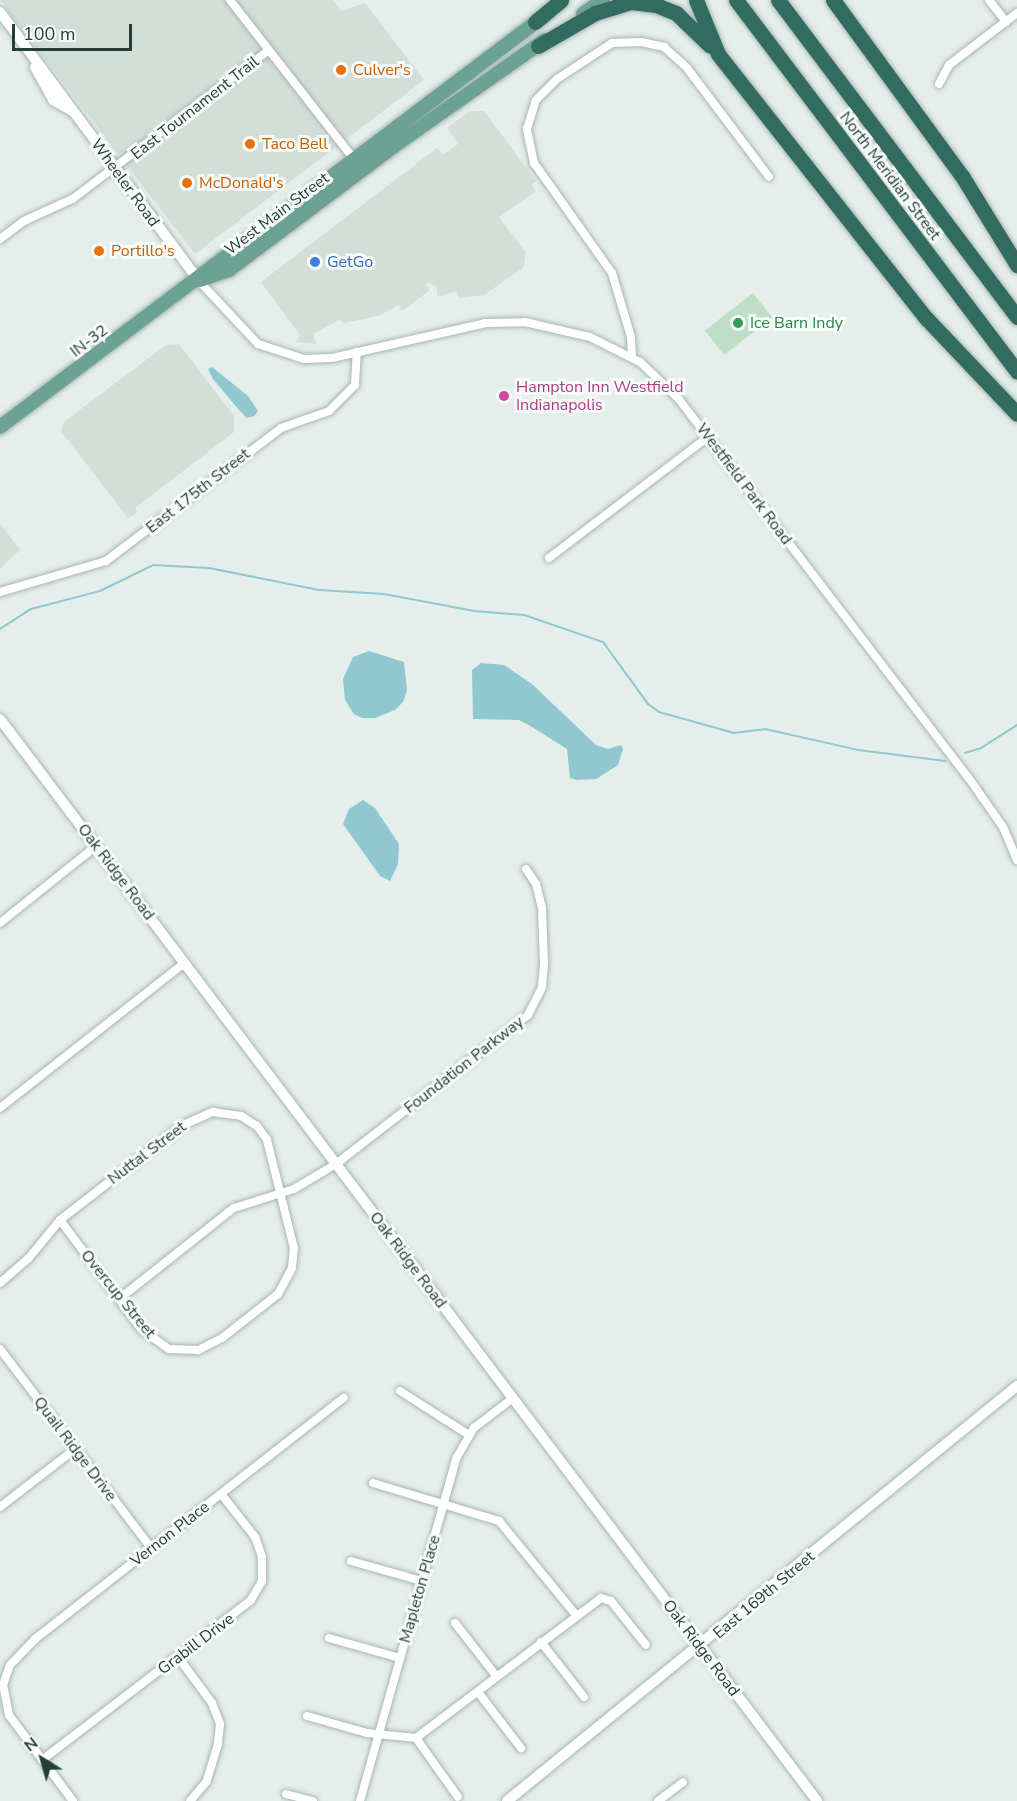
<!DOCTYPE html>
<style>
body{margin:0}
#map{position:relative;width:1017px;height:1801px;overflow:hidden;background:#e5eeea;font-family:"Nunito Sans",sans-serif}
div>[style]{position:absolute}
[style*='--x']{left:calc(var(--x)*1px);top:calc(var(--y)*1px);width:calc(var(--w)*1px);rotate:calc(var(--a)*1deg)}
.built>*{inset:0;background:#d4ded9}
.green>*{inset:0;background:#bfdec7;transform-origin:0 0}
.water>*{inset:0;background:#90c7d0}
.stream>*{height:2px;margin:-1px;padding:0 1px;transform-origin:1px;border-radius:1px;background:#90c7d0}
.roads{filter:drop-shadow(0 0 2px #a8b6b1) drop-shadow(0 0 2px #a8b6b1)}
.minor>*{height:8px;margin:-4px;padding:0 4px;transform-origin:4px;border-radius:4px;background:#fff}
.tertiary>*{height:10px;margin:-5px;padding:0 5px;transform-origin:5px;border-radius:5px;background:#fff}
.primary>*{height:14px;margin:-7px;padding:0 7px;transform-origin:7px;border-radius:7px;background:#6ca293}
.motorway>*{height:15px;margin:-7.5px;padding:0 7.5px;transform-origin:7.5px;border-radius:7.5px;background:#326b5f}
.dots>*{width:16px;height:16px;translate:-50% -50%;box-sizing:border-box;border:3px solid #f6faf8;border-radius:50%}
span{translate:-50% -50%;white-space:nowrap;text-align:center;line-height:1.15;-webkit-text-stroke:6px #f6faf8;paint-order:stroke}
.food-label{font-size:16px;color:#c56008}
.left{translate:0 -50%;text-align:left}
.street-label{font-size:16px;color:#253f38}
.shop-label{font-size:16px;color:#366cbe}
.leisure-label{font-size:16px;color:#27864d}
.hotel-label{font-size:16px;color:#b23c85}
.north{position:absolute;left:12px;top:1729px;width:60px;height:60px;-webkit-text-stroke:4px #f6faf8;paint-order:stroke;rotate:323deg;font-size:16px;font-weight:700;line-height:24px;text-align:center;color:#253f38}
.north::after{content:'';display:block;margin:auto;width:21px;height:27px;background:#253f38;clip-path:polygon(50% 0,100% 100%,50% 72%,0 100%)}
.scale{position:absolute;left:12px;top:24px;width:120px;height:27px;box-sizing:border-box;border:3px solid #253f38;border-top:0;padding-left:8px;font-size:18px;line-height:21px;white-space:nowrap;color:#253f38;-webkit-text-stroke:4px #f6faf8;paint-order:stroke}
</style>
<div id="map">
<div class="built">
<i style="clip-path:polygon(0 0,332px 0,342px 11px,365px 3px,424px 80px,195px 254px)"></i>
<i style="clip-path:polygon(470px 111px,484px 111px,536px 181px,532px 185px,536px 191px,499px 217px,526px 253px,524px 267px,484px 295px,459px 298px,456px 291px,438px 297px,436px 286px,428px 282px,425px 284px,430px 290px,402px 311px,398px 305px,381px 315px,345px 323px,339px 320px,313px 334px,316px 344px,296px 342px,300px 335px,261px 282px,437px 148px,443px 155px,458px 144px,447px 128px)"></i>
<i style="clip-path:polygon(179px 344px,234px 416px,234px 432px,135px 508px,138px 512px,128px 518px,61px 431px,65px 421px,166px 345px)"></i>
<i style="clip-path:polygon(0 523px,20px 550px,0 569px)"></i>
</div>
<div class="green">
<i style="left:753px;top:293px;width:31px;height:61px;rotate:52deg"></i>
</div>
<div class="water">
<i style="clip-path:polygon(212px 367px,248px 396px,258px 411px,254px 416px,247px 418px,239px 410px,213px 379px,208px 369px)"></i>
<i style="clip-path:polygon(369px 651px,404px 662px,407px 690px,403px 702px,395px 710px,375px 718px,362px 718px,354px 714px,345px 700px,343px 679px,353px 657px)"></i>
<i style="clip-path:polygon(481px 663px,504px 665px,532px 684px,596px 745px,608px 749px,621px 745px,623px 749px,618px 765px,596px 779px,576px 780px,570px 778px,567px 749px,532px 727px,519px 720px,473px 719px,472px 670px)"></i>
<i style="clip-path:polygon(363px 800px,375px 808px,399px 844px,398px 864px,390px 881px,380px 876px,343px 824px,349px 809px)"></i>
</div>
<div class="stream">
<i style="--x:0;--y:629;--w:37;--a:-33"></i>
<i style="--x:31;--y:609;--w:71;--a:-14.6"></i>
<i style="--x:100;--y:591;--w:59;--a:-26.1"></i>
<i style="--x:153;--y:565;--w:56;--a:3.1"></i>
<i style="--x:209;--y:568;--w:112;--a:11.3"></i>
<i style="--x:319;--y:590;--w:65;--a:3.5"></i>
<i style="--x:384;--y:594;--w:92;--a:10.7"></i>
<i style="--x:474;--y:611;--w:50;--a:4.6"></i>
<i style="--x:524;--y:615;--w:83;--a:18.9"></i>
<i style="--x:603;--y:642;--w:77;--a:54"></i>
<i style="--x:648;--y:704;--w:14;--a:36"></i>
<i style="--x:659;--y:712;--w:78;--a:15.6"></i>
<i style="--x:734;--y:733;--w:31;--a:-7"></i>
<i style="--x:765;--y:729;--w:95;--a:12.7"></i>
<i style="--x:858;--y:750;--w:88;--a:7.2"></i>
<i style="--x:965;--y:753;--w:17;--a:-17"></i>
<i style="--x:981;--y:748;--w:43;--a:-32.6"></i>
</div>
<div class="roads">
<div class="minor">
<i style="--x:230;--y:0;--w:200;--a:52.1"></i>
<i style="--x:989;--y:0;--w:28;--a:52"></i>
<i style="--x:939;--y:84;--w:21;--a:-62"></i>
<i style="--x:949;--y:65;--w:86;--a:-37.4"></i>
<i style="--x:0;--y:239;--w:30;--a:-37"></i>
<i style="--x:24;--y:221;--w:55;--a:-24.7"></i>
<i style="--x:74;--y:198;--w:243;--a:-37.2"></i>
<i style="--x:198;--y:280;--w:88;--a:46.8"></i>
<i style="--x:258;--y:344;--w:48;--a:18.1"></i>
<i style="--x:304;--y:359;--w:28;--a:-2"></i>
<i style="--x:332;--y:358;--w:158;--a:-12.8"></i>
<i style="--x:486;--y:323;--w:39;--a:-1"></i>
<i style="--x:525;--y:322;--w:67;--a:13"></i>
<i style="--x:590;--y:337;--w:56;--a:26.6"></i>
<i style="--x:640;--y:362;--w:52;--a:43.5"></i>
<i style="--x:678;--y:398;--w:477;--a:52.6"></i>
<i style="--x:968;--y:777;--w:61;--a:55"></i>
<i style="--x:1003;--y:827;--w:36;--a:67"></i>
<i style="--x:632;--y:357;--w:20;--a:-93"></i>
<i style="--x:631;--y:337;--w:67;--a:-106.5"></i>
<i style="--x:612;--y:273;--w:135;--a:-125.3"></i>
<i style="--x:534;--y:163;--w:35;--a:-102"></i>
<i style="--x:527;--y:129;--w:30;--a:-73"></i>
<i style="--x:536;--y:100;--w:30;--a:-45"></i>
<i style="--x:557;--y:79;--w:66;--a:-33.2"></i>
<i style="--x:612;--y:43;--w:29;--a:-2"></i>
<i style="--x:641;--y:42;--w:24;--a:12"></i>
<i style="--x:664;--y:47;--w:31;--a:42"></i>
<i style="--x:687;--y:68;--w:136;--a:53"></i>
<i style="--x:549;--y:558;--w:200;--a:-37.3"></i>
<i style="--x:0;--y:592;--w:110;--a:-16.3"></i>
<i style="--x:106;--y:561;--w:220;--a:-37.2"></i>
<i style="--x:281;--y:428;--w:51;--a:-19.5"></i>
<i style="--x:329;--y:411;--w:37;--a:-45"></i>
<i style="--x:355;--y:385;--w:33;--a:-87"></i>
<i style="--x:0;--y:923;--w:123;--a:-38.7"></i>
<i style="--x:0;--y:1108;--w:234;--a:-38.2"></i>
<i style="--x:0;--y:1283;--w:37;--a:-41"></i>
<i style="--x:28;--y:1259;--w:50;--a:-50.6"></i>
<i style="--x:60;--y:1220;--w:153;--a:-37.8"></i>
<i style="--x:181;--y:1126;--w:35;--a:-24"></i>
<i style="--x:213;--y:1112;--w:28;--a:8"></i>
<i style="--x:241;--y:1116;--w:19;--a:32"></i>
<i style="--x:257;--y:1126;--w:17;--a:54"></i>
<i style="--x:267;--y:1140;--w:111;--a:76"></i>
<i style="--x:294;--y:1248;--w:20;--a:96"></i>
<i style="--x:292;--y:1268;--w:30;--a:118"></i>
<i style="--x:278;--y:1294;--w:71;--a:141.8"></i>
<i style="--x:222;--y:1338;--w:27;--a:153"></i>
<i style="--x:198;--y:1350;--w:29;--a:-178"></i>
<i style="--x:169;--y:1349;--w:33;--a:-145"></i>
<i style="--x:142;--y:1330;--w:137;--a:-126.7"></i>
<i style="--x:119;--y:1299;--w:147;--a:-38.4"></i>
<i style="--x:234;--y:1208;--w:63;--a:-17.6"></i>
<i style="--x:294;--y:1189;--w:49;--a:-30.8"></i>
<i style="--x:336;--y:1164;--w:243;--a:-37.8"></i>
<i style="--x:528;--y:1015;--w:31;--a:-63"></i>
<i style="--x:542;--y:987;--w:24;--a:-85"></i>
<i style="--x:544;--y:963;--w:55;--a:-92.1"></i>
<i style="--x:542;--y:908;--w:25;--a:-104"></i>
<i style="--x:536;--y:884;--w:18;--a:-124"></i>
<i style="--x:0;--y:1349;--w:250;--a:52.8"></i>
<i style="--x:400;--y:1391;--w:82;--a:32.5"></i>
<i style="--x:373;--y:1483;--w:132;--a:16.8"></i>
<i style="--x:499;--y:1521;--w:122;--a:50.7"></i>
<i style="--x:0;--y:1507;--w:95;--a:-37.7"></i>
<i style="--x:351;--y:1561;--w:74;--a:15.7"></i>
<i style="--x:455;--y:1623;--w:68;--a:52.1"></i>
<i style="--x:329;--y:1638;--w:74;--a:15.7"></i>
<i style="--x:541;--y:1642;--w:70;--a:52"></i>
<i style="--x:178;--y:1657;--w:57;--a:53.5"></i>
<i style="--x:212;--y:1703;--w:22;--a:69"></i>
<i style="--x:220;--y:1724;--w:20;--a:96"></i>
<i style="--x:218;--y:1744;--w:39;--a:107"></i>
<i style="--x:207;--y:1781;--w:26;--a:130"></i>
<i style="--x:478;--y:1692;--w:71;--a:52.5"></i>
<i style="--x:307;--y:1716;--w:62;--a:15.8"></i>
<i style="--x:367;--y:1733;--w:49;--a:5.8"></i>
<i style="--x:416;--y:1738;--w:232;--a:-37.1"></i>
<i style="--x:601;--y:1598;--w:10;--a:17"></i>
<i style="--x:611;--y:1601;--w:56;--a:51.5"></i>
<i style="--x:416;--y:1738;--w:72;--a:54.6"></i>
<i style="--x:42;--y:1760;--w:263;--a:-37.4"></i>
<i style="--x:251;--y:1600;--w:22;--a:-60"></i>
<i style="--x:262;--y:1581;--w:24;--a:-90"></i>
<i style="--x:262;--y:1557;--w:21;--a:-109"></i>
<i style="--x:255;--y:1537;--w:55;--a:-128.3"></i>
<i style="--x:286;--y:1794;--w:28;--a:15"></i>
<i style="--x:73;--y:1801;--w:107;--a:-126.7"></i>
<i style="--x:9;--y:1715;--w:31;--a:-101"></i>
<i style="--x:3;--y:1685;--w:21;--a:-71"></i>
<i style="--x:10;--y:1665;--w:36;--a:-46"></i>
<i style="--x:35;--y:1639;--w:392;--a:-38"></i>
<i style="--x:360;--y:1801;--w:357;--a:-74.3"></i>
<i style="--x:457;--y:1457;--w:34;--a:-60"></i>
<i style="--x:474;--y:1428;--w:49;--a:-37.6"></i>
<i style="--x:658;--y:1801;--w:31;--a:-37"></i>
</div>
<div class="tertiary">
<i style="--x:0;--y:12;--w:333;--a:53.5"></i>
<i style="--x:35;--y:67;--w:38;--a:61"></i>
<i style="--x:53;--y:100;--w:22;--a:30"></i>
<i style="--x:0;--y:719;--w:1356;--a:52.94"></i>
<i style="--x:507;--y:1801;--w:658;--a:-39.14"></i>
</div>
<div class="primary">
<i style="--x:583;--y:14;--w:24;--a:-35"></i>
<i style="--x:200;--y:280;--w:31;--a:-19"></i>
<i style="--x:229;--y:270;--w:206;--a:-36.9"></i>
<i style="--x:394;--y:146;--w:184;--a:-35.1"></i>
<i style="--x:0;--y:427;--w:682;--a:-37.07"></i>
</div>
<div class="motorway">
<i style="--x:696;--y:0;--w:58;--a:67.8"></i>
<i style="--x:718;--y:54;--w:336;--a:51.8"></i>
<i style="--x:926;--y:318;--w:132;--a:46.5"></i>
<i style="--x:736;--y:0;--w:466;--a:52.9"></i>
<i style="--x:778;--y:0;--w:397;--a:53"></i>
<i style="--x:833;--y:0;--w:218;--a:53.8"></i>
<i style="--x:962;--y:176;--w:105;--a:58.3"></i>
<i style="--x:535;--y:22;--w:34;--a:-40"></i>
<i style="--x:538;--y:46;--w:66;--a:-30.1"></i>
<i style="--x:595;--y:13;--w:38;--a:-17"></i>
<i style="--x:631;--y:2;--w:25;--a:7"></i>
<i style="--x:656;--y:5;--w:22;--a:22"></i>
<i style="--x:676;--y:13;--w:47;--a:44.1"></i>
</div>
</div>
<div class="dots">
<i style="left:341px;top:70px;background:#e8710a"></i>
<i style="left:250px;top:144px;background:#e8710a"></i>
<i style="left:187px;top:183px;background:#e8710a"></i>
<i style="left:99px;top:251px;background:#e8710a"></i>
<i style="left:315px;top:262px;background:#3f7fe0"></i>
<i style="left:738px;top:323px;background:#2e9e5b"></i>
<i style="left:504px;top:396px;background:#d1479c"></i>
</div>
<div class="food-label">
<span class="left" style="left:353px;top:70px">Culver's</span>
<span class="left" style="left:262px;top:144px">Taco Bell</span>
<span class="left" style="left:199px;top:183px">McDonald's</span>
<span class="left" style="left:111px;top:251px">Portillo's</span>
</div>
<div class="street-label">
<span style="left:195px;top:108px;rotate:-38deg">East Tournament Trail</span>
<span style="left:890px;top:176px;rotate:53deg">North Meridian Street</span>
<span style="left:125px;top:183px;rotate:54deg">Wheeler Road</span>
<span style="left:277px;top:214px;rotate:-37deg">West Main Street</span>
<span style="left:89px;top:341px;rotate:-37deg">IN-32</span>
<span style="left:744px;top:484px;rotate:53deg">Westfield Park Road</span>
<span style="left:198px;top:491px;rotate:-38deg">East 175th Street</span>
<span style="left:116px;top:872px;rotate:53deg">Oak Ridge Road</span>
<span style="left:464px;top:1065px;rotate:-38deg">Foundation Parkway</span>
<span style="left:147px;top:1153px;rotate:-37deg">Nuttal Street</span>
<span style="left:408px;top:1260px;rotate:53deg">Oak Ridge Road</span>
<span style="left:118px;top:1294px;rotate:51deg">Overcup Street</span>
<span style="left:75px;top:1449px;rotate:53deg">Quail Ridge Drive</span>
<span style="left:170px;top:1534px;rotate:-38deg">Vernon Place</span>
<span style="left:420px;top:1589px;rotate:-74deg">Mapleton Place</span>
<span style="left:764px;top:1595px;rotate:-40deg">East 169th Street</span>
<span style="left:196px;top:1644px;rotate:-37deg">Grabill Drive</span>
<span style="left:701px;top:1648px;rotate:53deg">Oak Ridge Road</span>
</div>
<div class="shop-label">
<span class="left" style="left:327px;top:262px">GetGo</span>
</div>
<div class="leisure-label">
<span class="left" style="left:750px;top:323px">Ice Barn Indy</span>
</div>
<div class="hotel-label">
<span class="left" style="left:516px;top:396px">Hampton Inn Westfield<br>Indianapolis</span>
</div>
<div class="north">N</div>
<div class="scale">100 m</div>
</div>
